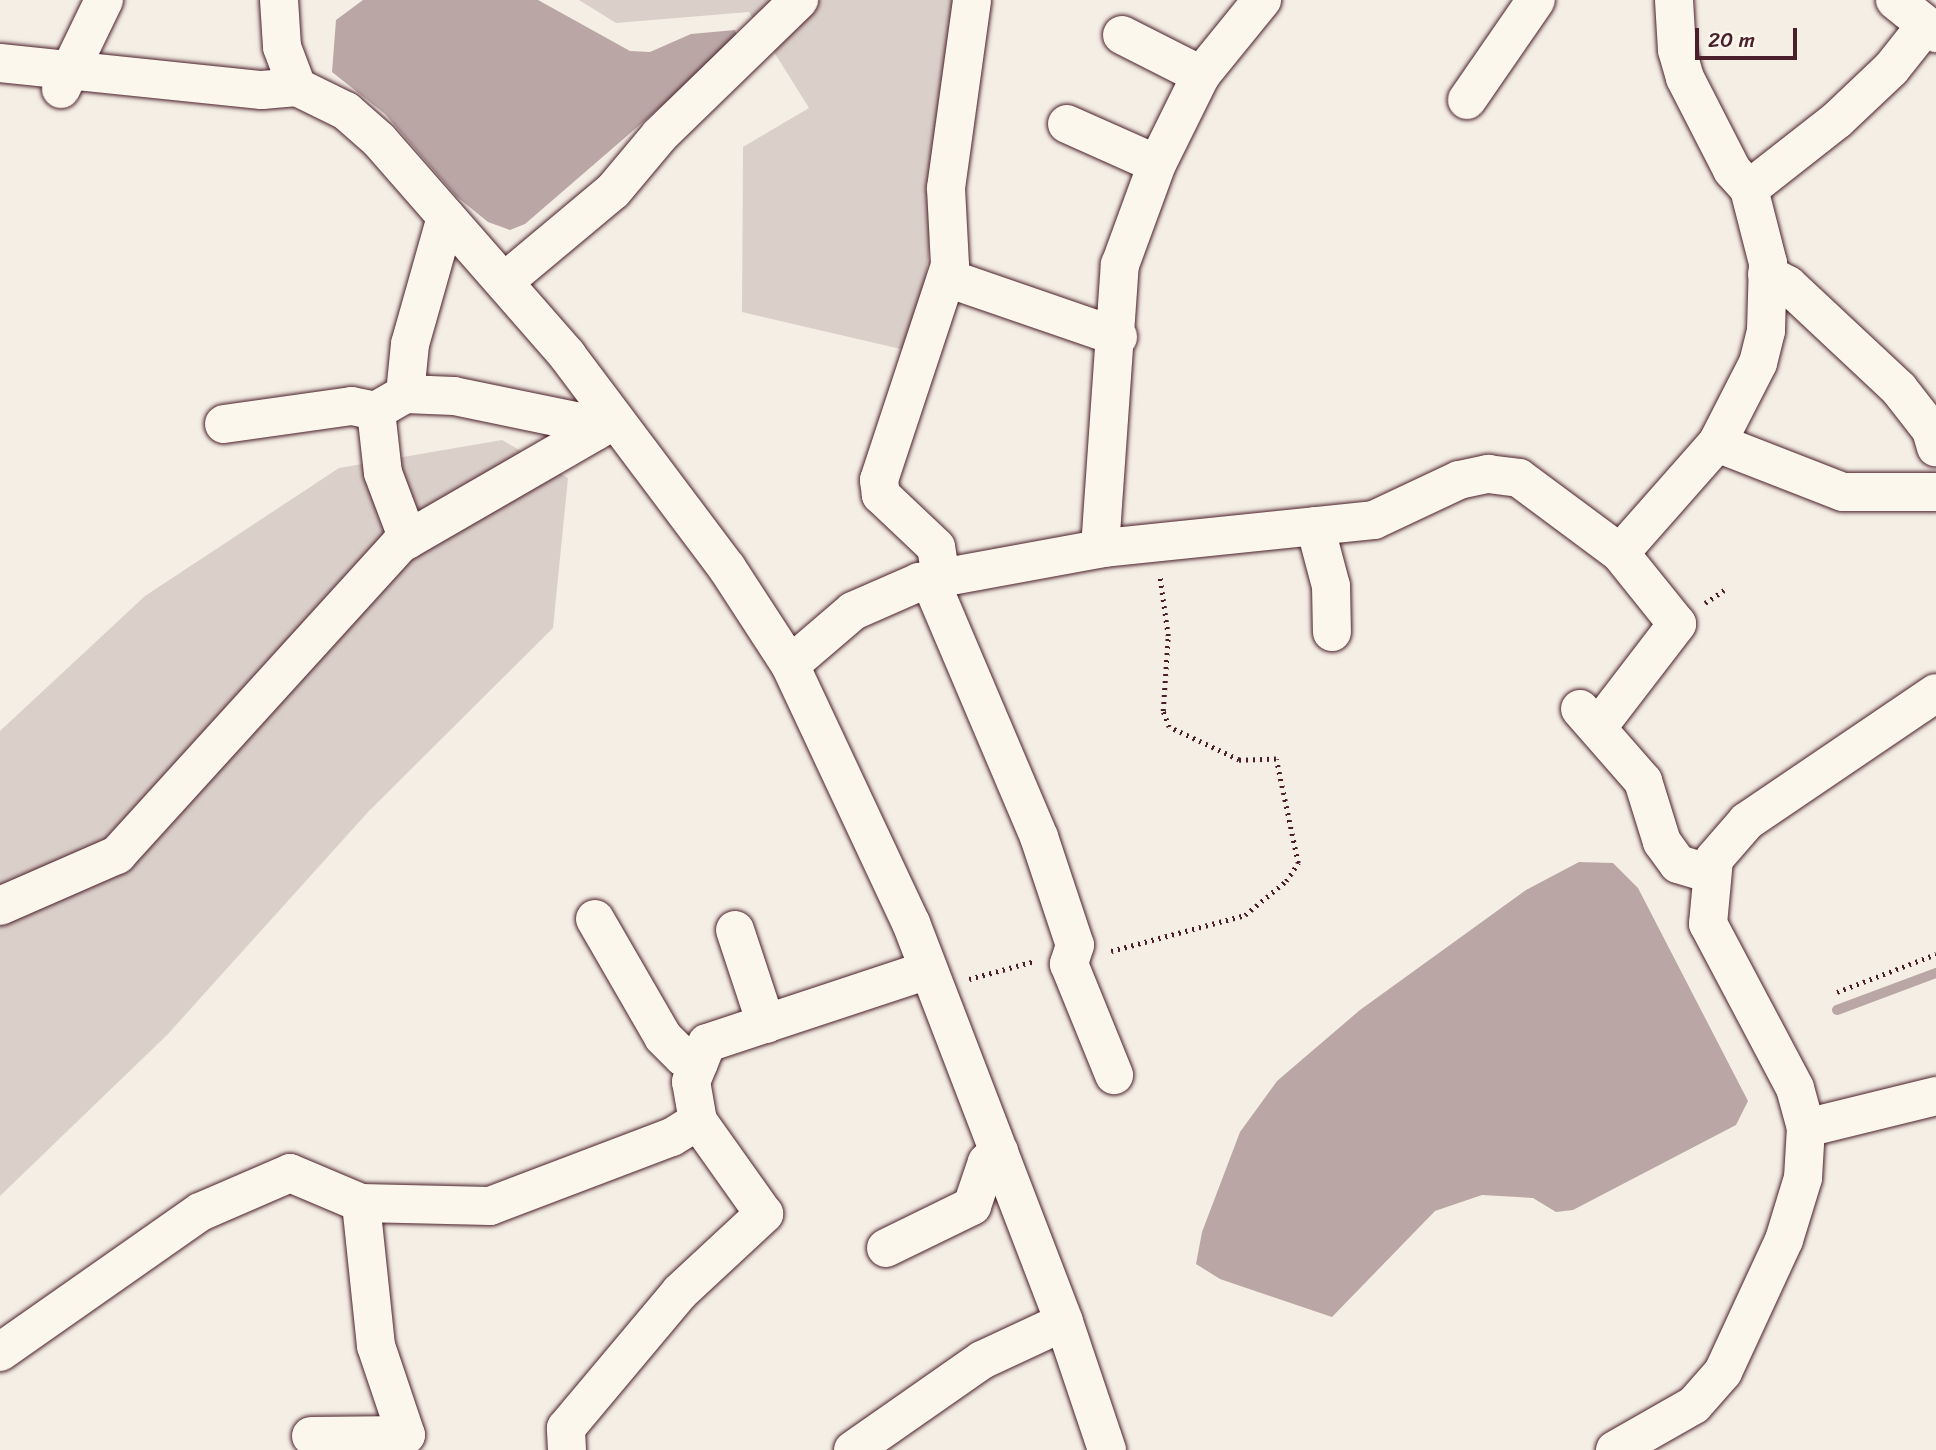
<!DOCTYPE html>
<style>
body{margin:0}
#map{position:relative;width:1936px;height:1450px;overflow:hidden;background:#f4eee4;font-family:Sriracha,sans-serif}
div>[style]{position:absolute}
[style*='--x']{left:calc(var(--x)*1px);top:calc(var(--y)*1px);width:calc(var(--w)*1px);rotate:calc(var(--a)*1deg)}
.green>*{inset:0;background:#dbd0c9}
.water>*{inset:0;background:#baa7a5}
.stream>*{height:10px;margin:-5px;padding:0 5px;transform-origin:5px;border-radius:5px;background:#baa7a5}
.path>*{height:4.5px;margin-top:-2.25px;transform-origin:0;background:repeating-linear-gradient(90deg,#4a1f2b 0 2px,transparent 0 7px)}
.roads{filter:drop-shadow(0 0 2px #4a1f2b) drop-shadow(0 0 2px #4a1f2b)}
.minor>*{height:38px;margin:-19px;padding:0 19px;transform-origin:19px;border-radius:19px;background:#fbf7ec}
span{translate:-50% -50%;white-space:nowrap;text-align:center;line-height:1.15;-webkit-text-stroke:6px #fbf7ec;paint-order:stroke}
.scale{position:absolute;left:1695px;top:28px;width:102px;height:32px;box-sizing:border-box;border:4px solid #4a1f2b;border-top:0;padding-left:9px;font-size:21px;line-height:24px;white-space:nowrap;color:#4a1f2b;-webkit-text-stroke:5px #fbf7ec;paint-order:stroke}
</style>
<div id="map">
<div class="green">
<i style="clip-path:polygon(579px 0,954px 0,918px 353px,742px 312px,743px 147px,809px 108px,749px 12px,616px 23px)"></i>
<i style="clip-path:polygon(502px 440px,568px 478px,553px 628px,369px 811px,167px 1035px,0 1196px,0 731px,145px 596px,339px 468px)"></i>
</div>
<div class="water">
<i style="clip-path:polygon(363px 0,538px 0,630px 51px,650px 52px,691px 34px,735px 30px,738px 40px,525px 224px,510px 230px,488px 222px,456px 196px,385px 114px,332px 72px,336px 20px)"></i>
<i style="clip-path:polygon(1579px 862px,1613px 863px,1638px 888px,1748px 1101px,1736px 1125px,1573px 1210px,1556px 1212px,1533px 1198px,1482px 1195px,1435px 1211px,1332px 1317px,1220px 1279px,1196px 1264px,1202px 1232px,1240px 1132px,1277px 1081px,1360px 1010px,1526px 890px)"></i>
</div>
<div class="stream">
<i style="--x:1837;--y:1010;--w:106;--a:-20.5"></i>
</div>
<div class="path">
<i style="--x:1705;--y:603;--w:23;--a:-34"></i>
<i style="--x:1111;--y:951;--w:139;--a:-15"></i>
<i style="--x:1245;--y:915;--w:53;--a:-39.7"></i>
<i style="--x:1286;--y:881;--w:22;--a:-56"></i>
<i style="--x:1298;--y:863;--w:106;--a:-101.9"></i>
<i style="--x:1276;--y:759;--w:37;--a:178"></i>
<i style="--x:1239;--y:760;--w:77;--a:-154.8"></i>
<i style="--x:1169;--y:727;--w:17;--a:-111"></i>
<i style="--x:1163;--y:711;--w:75;--a:-86.2"></i>
<i style="--x:1168;--y:636;--w:59;--a:-97.9"></i>
<i style="--x:969;--y:979;--w:68;--a:-15.3"></i>
<i style="--x:1837;--y:992;--w:106;--a:-21"></i>
</div>
<div class="roads">
<div class="minor">
<i style="--x:279;--y:0;--w:47;--a:86.3"></i>
<i style="--x:282;--y:47;--w:43;--a:69.4"></i>
<i style="--x:1674;--y:0;--w:50;--a:86.6"></i>
<i style="--x:1677;--y:50;--w:29;--a:74"></i>
<i style="--x:1685;--y:78;--w:103;--a:62.9"></i>
<i style="--x:1732;--y:170;--w:25;--a:48"></i>
<i style="--x:1749;--y:189;--w:76;--a:75.6"></i>
<i style="--x:1768;--y:263;--w:68;--a:91.7"></i>
<i style="--x:1766;--y:331;--w:33;--a:104"></i>
<i style="--x:1758;--y:363;--w:90;--a:117.1"></i>
<i style="--x:1895;--y:0;--w:53;--a:38.8"></i>
<i style="--x:1122;--y:35;--w:89;--a:26.9"></i>
<i style="--x:0;--y:63;--w:263;--a:5.9"></i>
<i style="--x:262;--y:90;--w:35;--a:-5"></i>
<i style="--x:297;--y:87;--w:55;--a:26.1"></i>
<i style="--x:346;--y:111;--w:44;--a:41.3"></i>
<i style="--x:379;--y:140;--w:286;--a:48.8"></i>
<i style="--x:567;--y:355;--w:266;--a:53.1"></i>
<i style="--x:727;--y:568;--w:116;--a:57"></i>
<i style="--x:790;--y:665;--w:285;--a:64.9"></i>
<i style="--x:911;--y:923;--w:427;--a:69"></i>
<i style="--x:1064;--y:1322;--w:135;--a:71.4"></i>
<i style="--x:61;--y:89;--w:99;--a:-64.2"></i>
<i style="--x:1467;--y:100;--w:121;--a:-55.4"></i>
<i style="--x:1067;--y:124;--w:98;--a:24"></i>
<i style="--x:1157;--y:164;--w:99;--a:-63.7"></i>
<i style="--x:1201;--y:75;--w:97;--a:-50.9"></i>
<i style="--x:1749;--y:189;--w:112;--a:-38.1"></i>
<i style="--x:1837;--y:120;--w:74;--a:-43.4"></i>
<i style="--x:1891;--y:69;--w:56;--a:-51.5"></i>
<i style="--x:446;--y:217;--w:132;--a:105.8"></i>
<i style="--x:410;--y:344;--w:50;--a:95.7"></i>
<i style="--x:405;--y:394;--w:49;--a:2.3"></i>
<i style="--x:454;--y:396;--w:133;--a:11.7"></i>
<i style="--x:584;--y:423;--w:14;--a:36"></i>
<i style="--x:1767;--y:274;--w:24;--a:28"></i>
<i style="--x:1788;--y:285;--w:152;--a:43.1"></i>
<i style="--x:1899;--y:389;--w:52;--a:52"></i>
<i style="--x:1931;--y:430;--w:18;--a:74"></i>
<i style="--x:947;--y:278;--w:181;--a:19"></i>
<i style="--x:504;--y:282;--w:142;--a:-39.9"></i>
<i style="--x:613;--y:191;--w:73;--a:-50"></i>
<i style="--x:660;--y:135;--w:194;--a:-44.2"></i>
<i style="--x:405;--y:394;--w:34;--a:150"></i>
<i style="--x:376;--y:411;--w:62;--a:83.6"></i>
<i style="--x:383;--y:473;--w:71;--a:69.3"></i>
<i style="--x:224;--y:424;--w:129;--a:-8"></i>
<i style="--x:352;--y:406;--w:25;--a:12"></i>
<i style="--x:1315;--y:526;--w:62;--a:75.1"></i>
<i style="--x:1331;--y:586;--w:46;--a:88.8"></i>
<i style="--x:1100;--y:548;--w:284;--a:-86"></i>
<i style="--x:1120;--y:265;--w:108;--a:-69.9"></i>
<i style="--x:941;--y:578;--w:31;--a:-99"></i>
<i style="--x:936;--y:547;--w:76;--a:-136.6"></i>
<i style="--x:881;--y:495;--w:15;--a:-98"></i>
<i style="--x:879;--y:480;--w:226;--a:-71.7"></i>
<i style="--x:950;--y:265;--w:77;--a:-93"></i>
<i style="--x:946;--y:188;--w:190;--a:-82.1"></i>
<i style="--x:930;--y:580;--w:279;--a:67"></i>
<i style="--x:1039;--y:837;--w:114;--a:71.6"></i>
<i style="--x:1075;--y:945;--w:20;--a:108"></i>
<i style="--x:1069;--y:964;--w:120;--a:67.9"></i>
<i style="--x:790;--y:665;--w:83;--a:-40.6"></i>
<i style="--x:853;--y:611;--w:72;--a:-23.7"></i>
<i style="--x:919;--y:582;--w:188;--a:-10.4"></i>
<i style="--x:1104;--y:548;--w:271;--a:-5.9"></i>
<i style="--x:1374;--y:520;--w:94;--a:-25.2"></i>
<i style="--x:1459;--y:480;--w:30;--a:-12"></i>
<i style="--x:1488;--y:474;--w:31;--a:7"></i>
<i style="--x:1519;--y:478;--w:126;--a:36.6"></i>
<i style="--x:1620;--y:553;--w:147;--a:-48.6"></i>
<i style="--x:1717;--y:443;--w:135;--a:21.3"></i>
<i style="--x:1843;--y:492;--w:93;--a:0"></i>
<i style="--x:1580;--y:709;--w:96;--a:48.8"></i>
<i style="--x:1643;--y:781;--w:64;--a:72.7"></i>
<i style="--x:1662;--y:842;--w:27;--a:54"></i>
<i style="--x:1678;--y:864;--w:34;--a:17"></i>
<i style="--x:1598;--y:727;--w:130;--a:-52.5"></i>
<i style="--x:1677;--y:624;--w:91;--a:-128.8"></i>
<i style="--x:0;--y:906;--w:128;--a:-23.6"></i>
<i style="--x:117;--y:855;--w:420;--a:-47.7"></i>
<i style="--x:400;--y:544;--w:248;--a:-30"></i>
<i style="--x:595;--y:919;--w:136;--a:60"></i>
<i style="--x:663;--y:1037;--w:28;--a:45"></i>
<i style="--x:683;--y:1057;--w:17;--a:21"></i>
<i style="--x:735;--y:930;--w:99;--a:71.7"></i>
<i style="--x:1806;--y:1128;--w:134;--a:-13.8"></i>
<i style="--x:886;--y:1248;--w:96;--a:-26"></i>
<i style="--x:972;--y:1206;--w:46;--a:-71.2"></i>
<i style="--x:987;--y:1162;--w:16;--a:-40"></i>
<i style="--x:0;--y:1352;--w:244;--a:-35"></i>
<i style="--x:200;--y:1212;--w:98;--a:-23.4"></i>
<i style="--x:290;--y:1173;--w:77;--a:22.9"></i>
<i style="--x:361;--y:1203;--w:129;--a:1.3"></i>
<i style="--x:490;--y:1206;--w:195;--a:-20.8"></i>
<i style="--x:672;--y:1137;--w:31;--a:-32"></i>
<i style="--x:698;--y:1121;--w:40;--a:-100"></i>
<i style="--x:691;--y:1082;--w:42;--a:-67.7"></i>
<i style="--x:707;--y:1043;--w:233;--a:-18.3"></i>
<i style="--x:311;--y:1436;--w:95;--a:-0.6"></i>
<i style="--x:406;--y:1435;--w:94;--a:-108.6"></i>
<i style="--x:376;--y:1346;--w:144;--a:-96"></i>
<i style="--x:567;--y:1450;--w:22;--a:-93"></i>
<i style="--x:566;--y:1428;--w:177;--a:-50"></i>
<i style="--x:680;--y:1292;--w:115;--a:-42.9"></i>
<i style="--x:764;--y:1214;--w:114;--a:-125.4"></i>
<i style="--x:853;--y:1450;--w:157;--a:-34.9"></i>
<i style="--x:982;--y:1360;--w:90;--a:-24.9"></i>
<i style="--x:1615;--y:1450;--w:91;--a:-29.7"></i>
<i style="--x:1694;--y:1405;--w:44;--a:-48.7"></i>
<i style="--x:1723;--y:1372;--w:145;--a:-65.2"></i>
<i style="--x:1784;--y:1240;--w:65;--a:-73"></i>
<i style="--x:1803;--y:1178;--w:50;--a:-86.6"></i>
<i style="--x:1806;--y:1128;--w:41;--a:-105.4"></i>
<i style="--x:1795;--y:1088;--w:186;--a:-117.9"></i>
<i style="--x:1708;--y:924;--w:65;--a:-84.7"></i>
<i style="--x:1714;--y:859;--w:50;--a:-49"></i>
<i style="--x:1747;--y:821;--w:228;--a:-34.1"></i>
</div>
</div>
<div class="scale">20 m</div>
</div>
